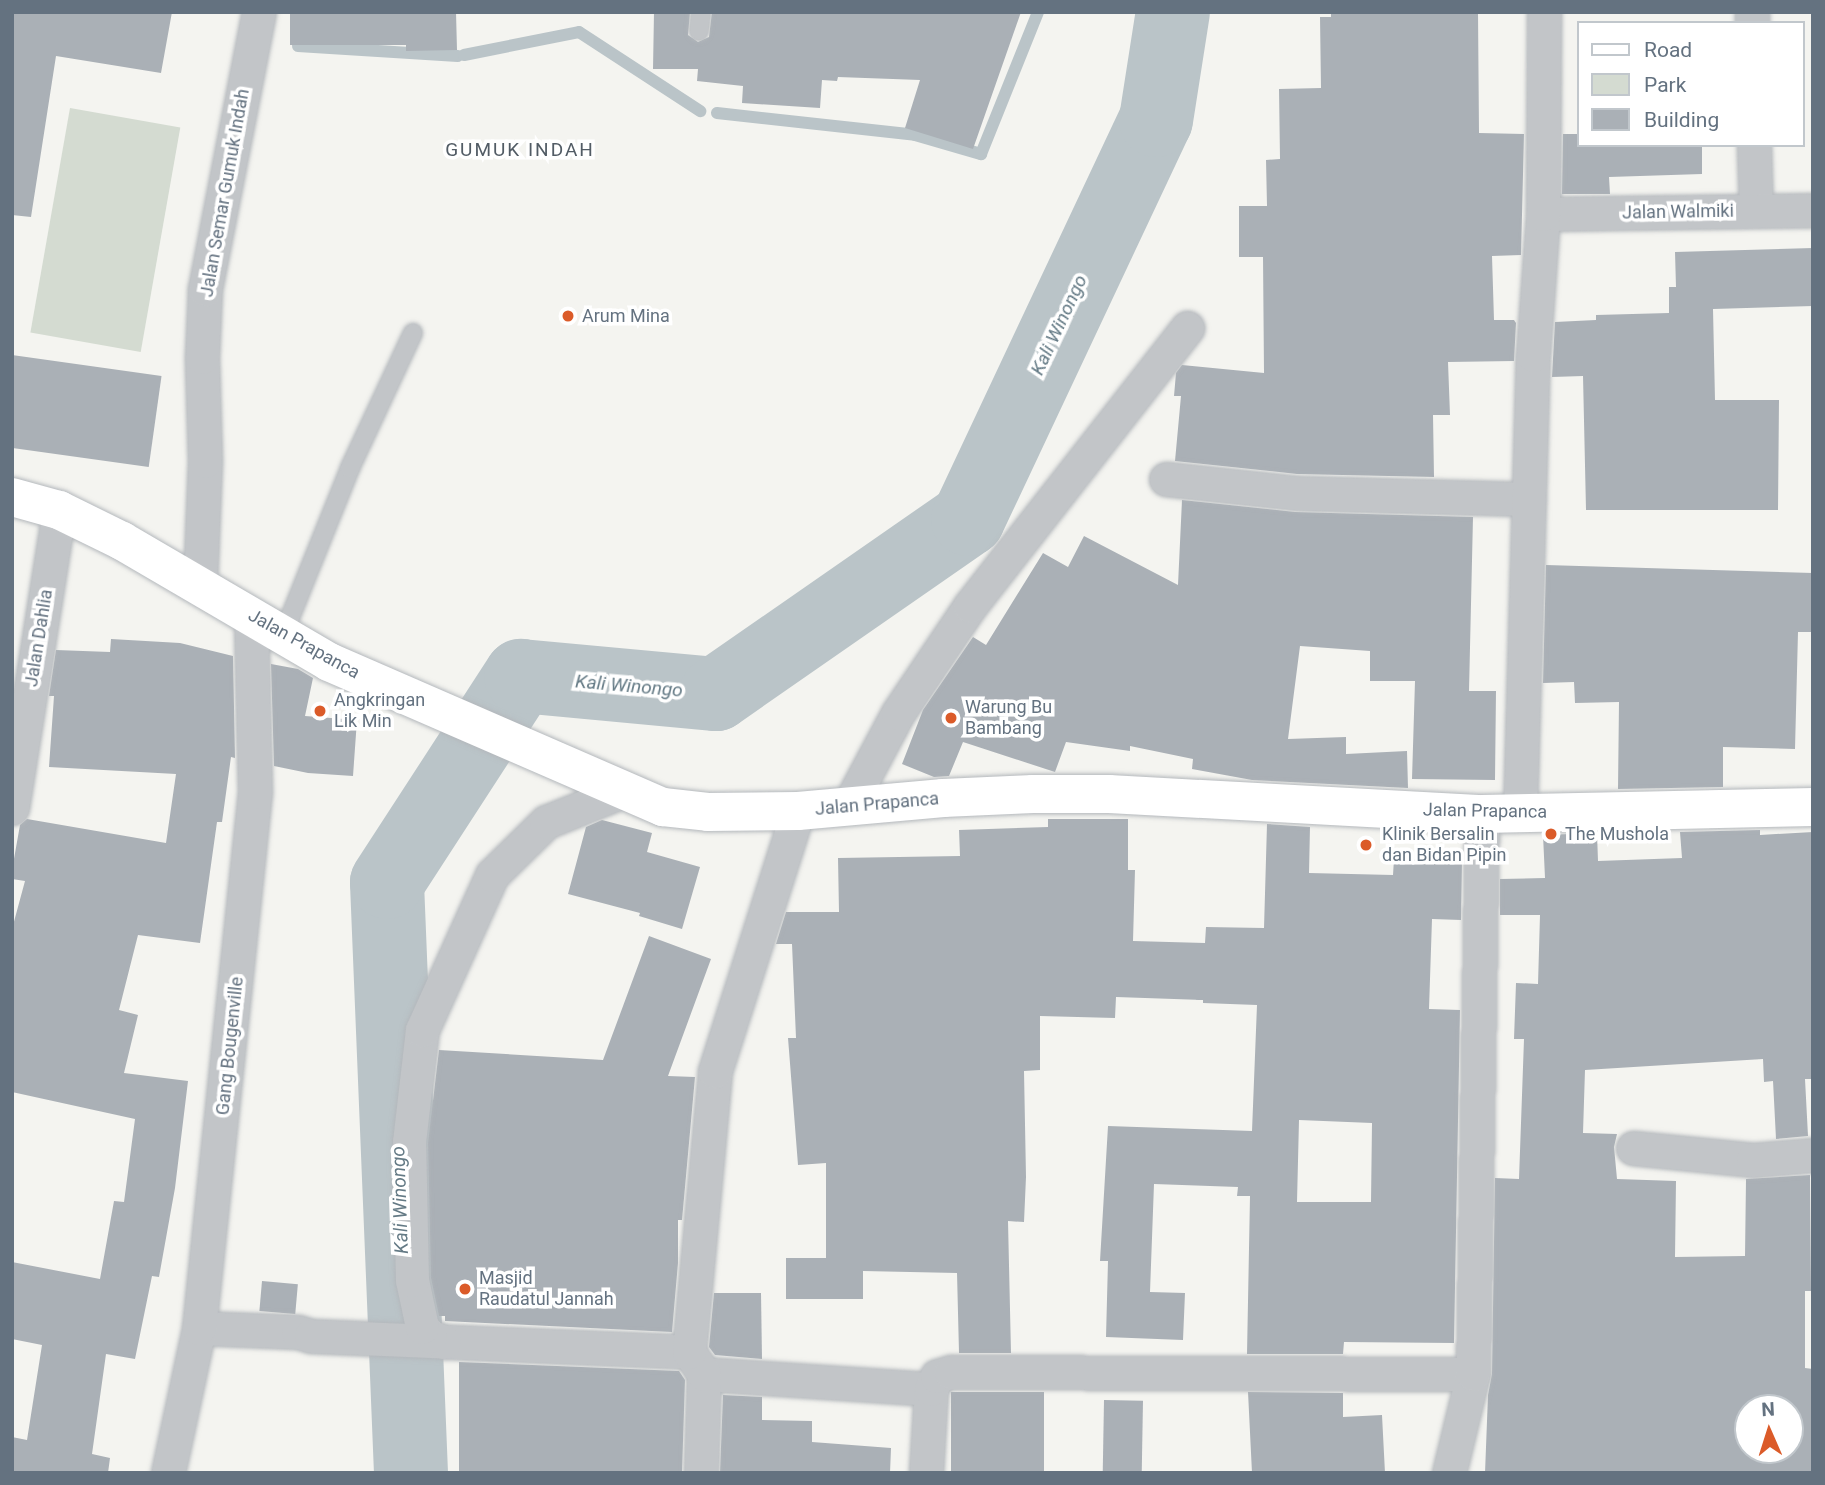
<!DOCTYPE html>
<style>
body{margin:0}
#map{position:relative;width:1825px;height:1485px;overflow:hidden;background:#f4f4f0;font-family:Roboto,sans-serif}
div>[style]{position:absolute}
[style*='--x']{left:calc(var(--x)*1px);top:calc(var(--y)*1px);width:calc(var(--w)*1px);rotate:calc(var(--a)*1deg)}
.green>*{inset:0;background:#d4dbd1;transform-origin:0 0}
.stream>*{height:12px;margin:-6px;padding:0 6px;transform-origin:6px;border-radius:6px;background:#bac4c8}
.river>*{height:74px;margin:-37px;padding:0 37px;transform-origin:37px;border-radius:37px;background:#bac4c8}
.building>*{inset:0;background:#aab0b6;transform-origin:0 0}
.roads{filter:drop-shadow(0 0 2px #b4b8bc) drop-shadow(0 0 2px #b4b8bc)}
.lane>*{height:18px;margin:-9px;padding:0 9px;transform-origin:9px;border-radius:9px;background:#c2c5c8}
.street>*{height:33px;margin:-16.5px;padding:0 16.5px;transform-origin:16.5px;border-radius:16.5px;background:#c2c5c8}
.secondary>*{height:38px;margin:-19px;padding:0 19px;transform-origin:19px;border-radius:19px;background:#fff}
.dots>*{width:19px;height:19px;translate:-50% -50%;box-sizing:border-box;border:4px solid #fff;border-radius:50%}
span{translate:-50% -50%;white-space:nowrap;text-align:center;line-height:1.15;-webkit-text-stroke:7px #fff;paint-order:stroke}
.street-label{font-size:18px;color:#647280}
.poi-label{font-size:18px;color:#647280}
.left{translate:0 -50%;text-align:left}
.neighbourhood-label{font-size:19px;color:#525c65;letter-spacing:2px}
.water-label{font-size:19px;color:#647a85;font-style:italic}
.frame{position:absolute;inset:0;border:14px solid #647280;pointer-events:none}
.legend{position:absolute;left:1577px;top:21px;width:228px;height:126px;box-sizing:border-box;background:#fff;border:2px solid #c1c7cc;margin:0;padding:9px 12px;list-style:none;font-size:21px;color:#647280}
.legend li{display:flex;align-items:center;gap:14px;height:35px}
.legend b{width:35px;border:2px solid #c1c7cc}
.north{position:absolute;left:1734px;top:1394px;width:70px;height:70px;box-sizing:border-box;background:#fff;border:2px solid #c1c7cc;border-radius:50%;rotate:357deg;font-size:19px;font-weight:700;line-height:28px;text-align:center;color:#647280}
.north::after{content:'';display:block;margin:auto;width:24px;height:32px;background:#db5b29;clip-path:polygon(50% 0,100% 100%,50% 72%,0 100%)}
</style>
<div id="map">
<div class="green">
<i style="left:70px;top:108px;width:112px;height:228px;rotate:10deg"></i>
</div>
<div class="stream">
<i style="--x:298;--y:46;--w:160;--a:3.6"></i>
<i style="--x:464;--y:55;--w:117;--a:-11.3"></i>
<i style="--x:579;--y:32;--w:145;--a:33.1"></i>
<i style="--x:717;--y:113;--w:199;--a:6.3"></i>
<i style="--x:915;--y:135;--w:69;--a:16.1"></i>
<i style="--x:981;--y:154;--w:153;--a:-68.1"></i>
</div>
<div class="river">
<i style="--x:411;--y:1473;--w:591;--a:-92.33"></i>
<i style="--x:387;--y:882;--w:246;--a:-57"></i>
<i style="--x:521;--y:676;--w:196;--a:5.3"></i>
<i style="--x:716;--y:694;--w:307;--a:-34.8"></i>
<i style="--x:968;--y:519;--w:441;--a:-64.8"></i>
<i style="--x:1156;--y:120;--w:109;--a:-81.1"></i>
</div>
<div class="building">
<i style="clip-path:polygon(12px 12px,172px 12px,161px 73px,56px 56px,31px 217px,12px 215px)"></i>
<i style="clip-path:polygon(290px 12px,456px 12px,457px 50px,406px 51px,406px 45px,290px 45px)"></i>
<i style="clip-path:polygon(654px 12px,690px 12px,688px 35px,698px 42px,709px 37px,712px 12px,1021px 12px,973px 149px,905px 128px,920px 80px,838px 77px,837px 81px,822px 80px,820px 108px,742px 103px,743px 86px,697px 81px,698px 69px,653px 69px)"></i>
<i style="clip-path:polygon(1331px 12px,1478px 12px,1479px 133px,1524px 134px,1521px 255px,1492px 256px,1494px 320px,1514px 320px,1516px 323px,1514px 361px,1448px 362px,1450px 415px,1433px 415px,1434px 477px,1297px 474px,1175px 461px,1181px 396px,1174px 396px,1176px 373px,1182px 365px,1264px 373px,1263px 257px,1239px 257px,1239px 206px,1267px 206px,1266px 160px,1280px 159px,1279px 89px,1321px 88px,1320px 17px,1331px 17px)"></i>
<i style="clip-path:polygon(1563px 134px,1578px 134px,1578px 145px,1702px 145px,1702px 174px,1609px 177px,1610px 194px,1562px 194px)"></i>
<i style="clip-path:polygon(1813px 248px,1813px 306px,1713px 309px,1715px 400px,1779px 400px,1778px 510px,1586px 510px,1583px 376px,1552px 377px,1555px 322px,1596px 320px,1596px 315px,1669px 313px,1669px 287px,1676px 287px,1675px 252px)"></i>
<i style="left:12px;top:355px;width:151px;height:92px;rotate:8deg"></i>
<i style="clip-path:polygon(1182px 500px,1295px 512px,1473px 517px,1469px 691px,1496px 691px,1495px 780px,1412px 779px,1415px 681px,1370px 681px,1370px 651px,1300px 646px,1288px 739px,1346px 737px,1346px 754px,1407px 751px,1408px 788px,1252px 780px,1192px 769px,1193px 759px,1130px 746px,1130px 751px,1066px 742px,1055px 772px,963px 742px,949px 776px,934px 777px,902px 764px,923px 710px,973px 637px,986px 645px,1043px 553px,1068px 567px,1084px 536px,1178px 585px)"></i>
<i style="clip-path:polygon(1546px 565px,1813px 573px,1813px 632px,1798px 632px,1795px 749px,1723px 747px,1723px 787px,1618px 789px,1619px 702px,1575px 703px,1574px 682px,1543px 683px)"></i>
<i style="clip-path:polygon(111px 639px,180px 643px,233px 656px,235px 758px,231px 757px,222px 822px,217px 822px,200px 943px,138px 935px,119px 1010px,138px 1015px,124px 1073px,188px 1081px,175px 1188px,159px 1277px,152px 1276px,135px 1359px,106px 1354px,92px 1454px,110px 1458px,108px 1473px,12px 1473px,12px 1437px,27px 1440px,42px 1345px,12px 1339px,12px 1262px,100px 1279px,114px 1201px,124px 1202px,135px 1119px,12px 1092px,12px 929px,25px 881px,12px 879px,12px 870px,20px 825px,27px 819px,166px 843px,176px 774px,49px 767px,54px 696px,49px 696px,56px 650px,110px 652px)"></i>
<i style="clip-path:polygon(271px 664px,298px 669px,313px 678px,305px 716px,357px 720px,353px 776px,308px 773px,274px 766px)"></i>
<i style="clip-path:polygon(evenodd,1048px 819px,1128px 819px,1128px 870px,1135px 870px,1133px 941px,1205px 943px,1206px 927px,1264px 928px,1267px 824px,1310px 827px,1309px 873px,1393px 875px,1394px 859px,1462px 861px,1461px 920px,1432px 919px,1429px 1009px,1460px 1010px,1454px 1343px,1344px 1342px,1343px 1354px,1247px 1354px,1250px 1196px,1237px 1196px,1238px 1187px,1154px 1184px,1150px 1292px,1185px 1293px,1183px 1340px,1106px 1337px,1108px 1261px,1100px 1261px,1108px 1126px,1252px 1131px,1257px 1005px,1203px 1003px,1203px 1000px,1116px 997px,1115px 1018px,1040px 1016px,1040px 1070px,1024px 1071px,1026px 1177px,1024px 1222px,1008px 1221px,1011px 1353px,959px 1353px,957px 1273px,863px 1271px,863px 1299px,786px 1299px,786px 1258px,826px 1258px,826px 1163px,798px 1165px,788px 1038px,796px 1038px,792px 944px,776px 944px,786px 912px,839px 912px,838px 858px,960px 856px,959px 830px,1048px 827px,1048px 819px,1299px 1120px,1372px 1123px,1371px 1202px,1297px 1202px,1299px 1120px)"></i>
<i style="clip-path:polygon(602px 820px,652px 833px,647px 852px,700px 867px,682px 929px,639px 916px,640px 913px,568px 894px,586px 827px)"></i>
<i style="clip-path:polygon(evenodd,1760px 830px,1760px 835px,1813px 832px,1813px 1079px,1805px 1079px,1808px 1136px,1776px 1139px,1773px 1081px,1764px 1082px,1763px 1059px,1585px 1070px,1583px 1133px,1617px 1134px,1614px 1147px,1617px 1179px,1676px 1181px,1675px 1257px,1745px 1256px,1746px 1179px,1810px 1175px,1811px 1291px,1805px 1291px,1805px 1368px,1813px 1369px,1813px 1473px,1485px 1473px,1488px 1395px,1492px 1374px,1495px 1178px,1519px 1179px,1524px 1039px,1514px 1039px,1516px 983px,1538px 984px,1540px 915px,1500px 915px,1500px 879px,1545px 878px,1543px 835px,1597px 833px,1598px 861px,1682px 858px,1680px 832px,1760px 830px,1748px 1408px,1790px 1408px,1790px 1450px,1748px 1450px,1748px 1408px)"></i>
<i style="clip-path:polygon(649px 936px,711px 959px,668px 1076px,695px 1077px,682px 1220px,678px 1220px,678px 1263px,672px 1332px,445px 1321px,445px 1316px,439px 1316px,431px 1278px,428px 1143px,439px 1050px,603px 1060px)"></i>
<i style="left:262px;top:1281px;width:36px;height:30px;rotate:5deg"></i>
<i style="clip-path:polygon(714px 1293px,761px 1293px,762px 1359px,715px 1355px,709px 1347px)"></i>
<i style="clip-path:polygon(459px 1362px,679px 1371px,685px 1380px,682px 1473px,459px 1473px)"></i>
<i style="left:951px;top:1392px;width:93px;height:81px"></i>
<i style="clip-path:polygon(1248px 1392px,1343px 1393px,1343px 1417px,1382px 1415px,1385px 1473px,1252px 1473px)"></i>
<i style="clip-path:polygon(723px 1395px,762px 1397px,762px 1420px,812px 1421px,812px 1442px,891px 1448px,890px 1473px,720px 1473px)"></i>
<i style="left:1104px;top:1400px;width:39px;height:73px;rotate:1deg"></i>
</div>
<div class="roads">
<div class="lane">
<i style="--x:699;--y:31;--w:19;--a:-84"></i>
<i style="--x:283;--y:635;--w:180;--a:-68.1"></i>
<i style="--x:350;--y:468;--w:149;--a:-65"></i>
</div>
<div class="street">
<i style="--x:1752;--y:12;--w:11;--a:90"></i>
<i style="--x:1754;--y:145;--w:66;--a:88.3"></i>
<i style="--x:1543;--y:214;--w:270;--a:-0.8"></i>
<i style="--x:1166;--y:479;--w:131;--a:6.1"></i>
<i style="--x:1296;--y:493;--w:233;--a:1.5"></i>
<i style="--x:200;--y:585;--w:124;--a:-87.7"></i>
<i style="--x:205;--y:461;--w:104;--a:-91.7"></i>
<i style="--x:202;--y:357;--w:68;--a:-87.5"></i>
<i style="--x:205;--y:289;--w:282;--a:-79"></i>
<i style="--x:849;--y:805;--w:104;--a:-62"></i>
<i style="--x:898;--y:713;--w:129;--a:-56.1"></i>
<i style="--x:970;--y:606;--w:353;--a:-52"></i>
<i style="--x:12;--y:808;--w:302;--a:-81"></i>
<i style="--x:1520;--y:813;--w:458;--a:-88.4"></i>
<i style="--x:1533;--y:355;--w:141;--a:-85.9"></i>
<i style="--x:1543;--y:214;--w:202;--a:-89.7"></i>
<i style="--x:1633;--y:1148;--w:121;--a:5.7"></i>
<i style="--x:1753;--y:1160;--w:60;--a:-4.8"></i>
<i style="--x:199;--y:1328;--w:99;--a:2.3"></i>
<i style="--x:298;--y:1332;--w:14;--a:17"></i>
<i style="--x:311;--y:1336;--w:378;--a:2.4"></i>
<i style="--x:444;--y:1342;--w:15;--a:-157"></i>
<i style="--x:430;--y:1336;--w:12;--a:-132"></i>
<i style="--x:422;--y:1327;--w:48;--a:-102"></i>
<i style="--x:412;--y:1280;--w:138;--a:-91.2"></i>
<i style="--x:409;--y:1142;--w:113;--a:-83.4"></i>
<i style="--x:422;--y:1030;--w:170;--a:-65.7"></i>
<i style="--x:492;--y:875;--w:76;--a:-44.5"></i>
<i style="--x:546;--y:822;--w:83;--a:-21.9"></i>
<i style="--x:704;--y:1374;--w:227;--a:3.8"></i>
<i style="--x:168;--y:1473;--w:148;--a:-77.9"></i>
<i style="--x:199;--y:1328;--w:539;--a:-84.04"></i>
<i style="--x:255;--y:792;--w:176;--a:-91.3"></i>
<i style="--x:701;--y:1473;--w:99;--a:-88.3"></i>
<i style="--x:704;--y:1374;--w:27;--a:-124"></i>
<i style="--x:689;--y:1352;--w:282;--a:-84.7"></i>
<i style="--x:715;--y:1071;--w:273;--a:-72.3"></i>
<i style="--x:926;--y:1473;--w:84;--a:-86.6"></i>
<i style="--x:931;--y:1389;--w:14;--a:-65"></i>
<i style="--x:937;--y:1376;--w:15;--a:-16"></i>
<i style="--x:951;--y:1372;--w:522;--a:0.22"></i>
<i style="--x:1449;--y:1473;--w:102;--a:-76.4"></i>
<i style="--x:1473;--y:1374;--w:560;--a:-89.08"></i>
</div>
<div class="secondary">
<i style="--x:12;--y:497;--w:49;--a:15.5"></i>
<i style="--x:59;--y:510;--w:70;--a:26.2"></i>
<i style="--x:122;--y:541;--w:240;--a:30.3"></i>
<i style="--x:329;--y:662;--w:364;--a:23.5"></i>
<i style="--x:663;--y:807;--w:45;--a:6.3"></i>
<i style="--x:708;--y:812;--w:90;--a:-0.6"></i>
<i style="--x:798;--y:811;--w:146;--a:-5.1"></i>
<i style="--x:943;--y:798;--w:90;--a:-2.5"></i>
<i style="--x:1033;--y:794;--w:76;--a:0"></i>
<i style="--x:1109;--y:794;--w:374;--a:3.1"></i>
<i style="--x:1482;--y:814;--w:331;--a:-1.2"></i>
</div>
</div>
<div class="dots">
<i style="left:568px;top:316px;background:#db5b29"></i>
<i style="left:320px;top:711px;background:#db5b29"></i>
<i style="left:951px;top:718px;background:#db5b29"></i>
<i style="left:1551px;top:834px;background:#db5b29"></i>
<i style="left:1366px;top:845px;background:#db5b29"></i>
<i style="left:465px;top:1289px;background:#db5b29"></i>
</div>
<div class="street-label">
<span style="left:225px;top:193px;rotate:-80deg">Jalan Semar Gumuk Indah</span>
<span style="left:1678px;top:212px;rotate:-1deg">Jalan Walmiki</span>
<span style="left:39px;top:638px;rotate:-81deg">Jalan Dahlia</span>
<span style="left:304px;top:644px;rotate:29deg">Jalan Prapanca</span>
<span style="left:877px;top:804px;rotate:-5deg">Jalan Prapanca</span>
<span style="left:1485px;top:811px;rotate:1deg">Jalan Prapanca</span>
<span style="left:230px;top:1046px;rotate:-84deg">Gang Bougenville</span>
</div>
<div class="poi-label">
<span class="left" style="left:582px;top:316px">Arum Mina</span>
<span class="left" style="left:334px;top:711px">Angkringan<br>Lik Min</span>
<span class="left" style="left:965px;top:718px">Warung Bu<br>Bambang</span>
<span class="left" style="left:1565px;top:834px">The Mushola</span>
<span class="left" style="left:1382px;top:845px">Klinik Bersalin<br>dan Bidan Pipin</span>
<span class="left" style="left:479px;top:1289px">Masjid<br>Raudatul Jannah</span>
</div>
<div class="neighbourhood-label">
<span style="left:520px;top:150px">GUMUK INDAH</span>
</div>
<div class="water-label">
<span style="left:1059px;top:325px;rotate:-65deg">Kali Winongo</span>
<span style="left:629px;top:686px;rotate:5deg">Kali Winongo</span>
<span style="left:400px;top:1200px;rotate:-92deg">Kali Winongo</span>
</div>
<div class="frame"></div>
<ul class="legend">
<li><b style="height:9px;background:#fff"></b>Road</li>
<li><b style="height:19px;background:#d4dbd1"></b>Park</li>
<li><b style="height:19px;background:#aab0b6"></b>Building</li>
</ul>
<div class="north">N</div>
</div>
